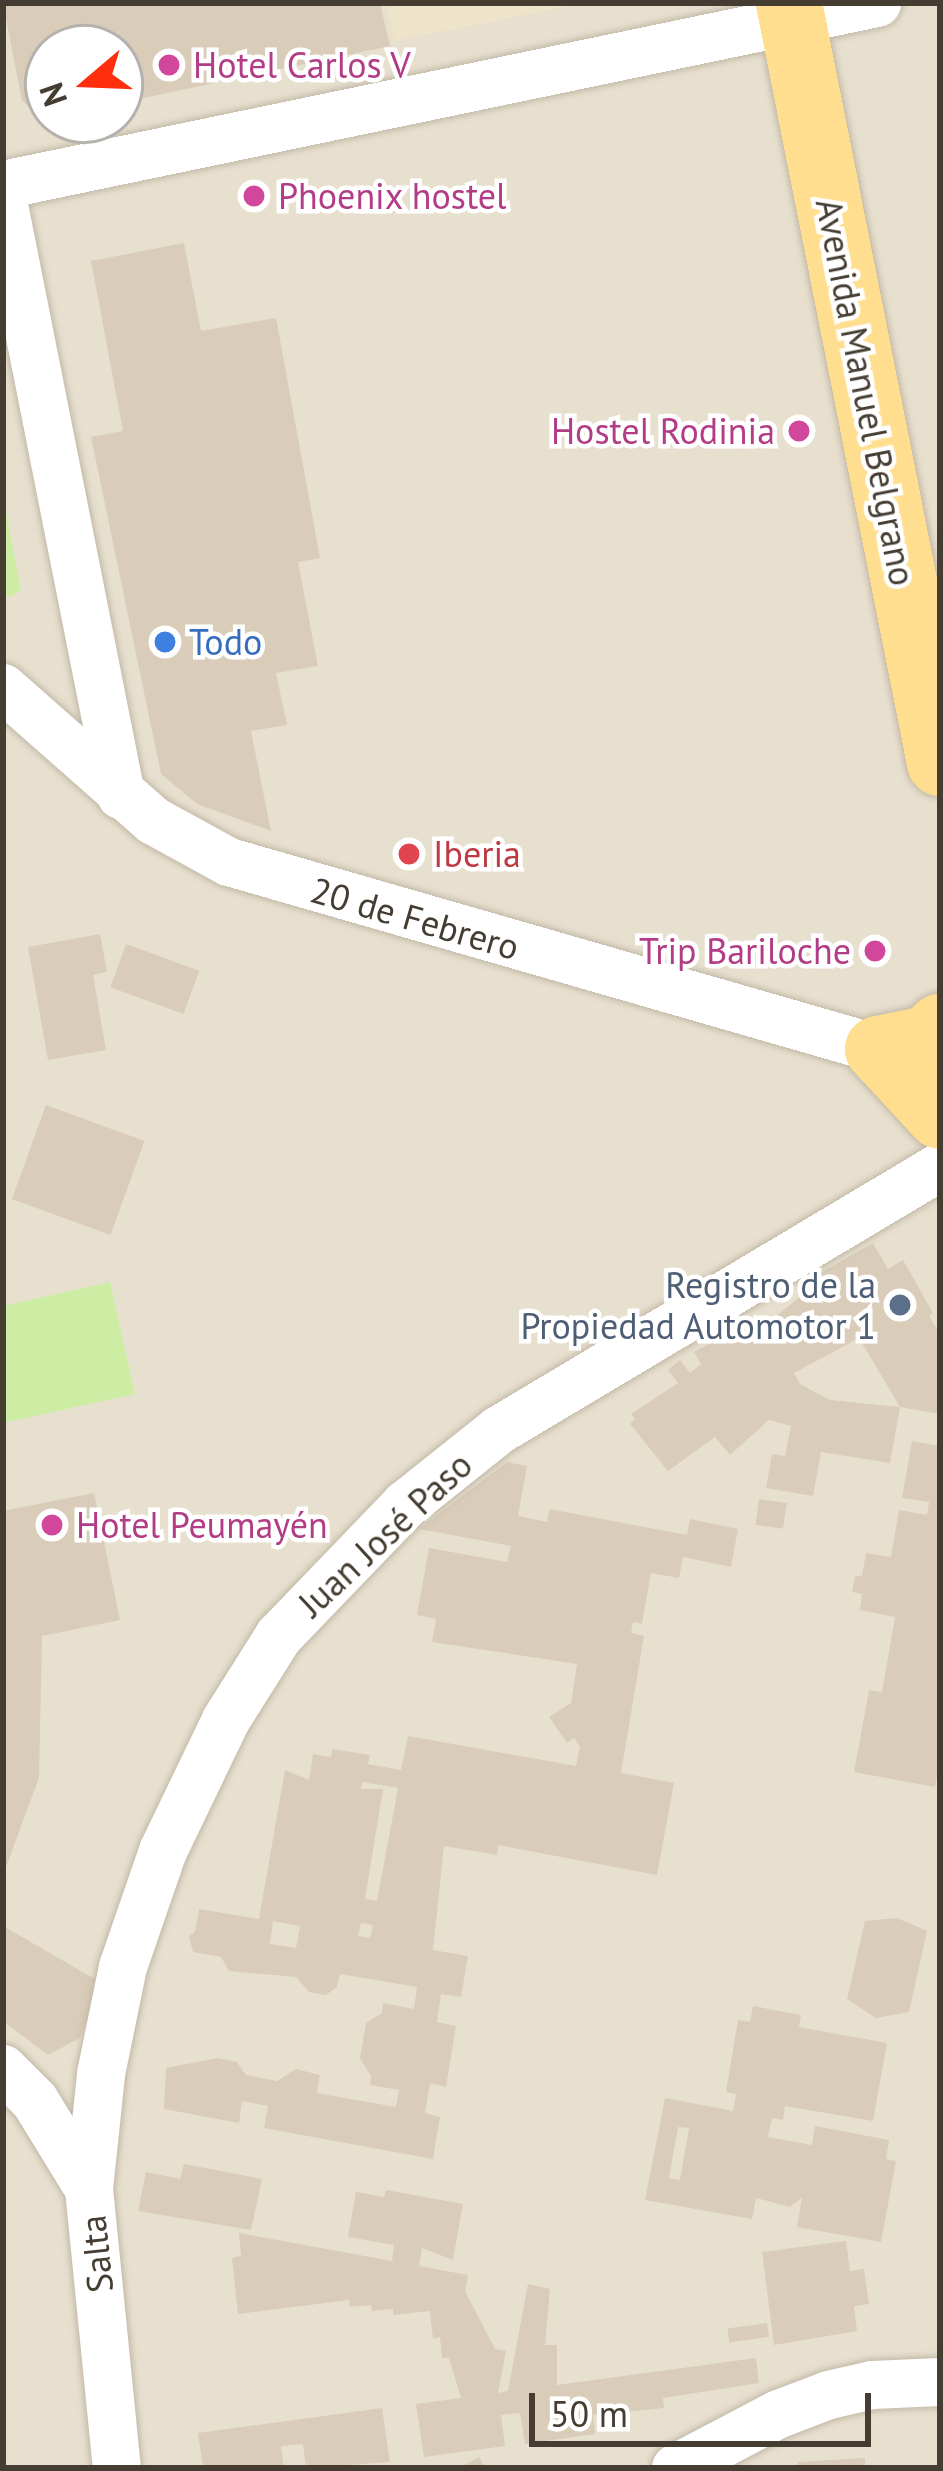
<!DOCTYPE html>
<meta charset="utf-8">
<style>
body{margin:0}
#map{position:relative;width:943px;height:2471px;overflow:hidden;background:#f3eee2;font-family:"PT Sans",sans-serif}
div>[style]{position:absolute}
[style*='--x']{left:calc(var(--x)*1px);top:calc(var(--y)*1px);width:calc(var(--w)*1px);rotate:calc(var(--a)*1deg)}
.residential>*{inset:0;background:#e8e0cf}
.education>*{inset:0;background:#eee4c9}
.green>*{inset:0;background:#cdeda5}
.building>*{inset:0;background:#d9ccb9;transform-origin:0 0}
.roads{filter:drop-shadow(0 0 3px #c2b8a6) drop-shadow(0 0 3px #c2b8a6)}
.minor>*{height:48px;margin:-24px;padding:0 24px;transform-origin:24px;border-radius:24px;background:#fff}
.primary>*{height:66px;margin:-33px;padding:0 33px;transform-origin:33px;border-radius:33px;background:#ffde8f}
.dots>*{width:33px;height:33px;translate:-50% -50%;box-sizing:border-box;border:6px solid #fff;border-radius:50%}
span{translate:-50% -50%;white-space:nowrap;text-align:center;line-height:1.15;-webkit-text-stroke:9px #fff;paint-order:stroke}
.hotel-label{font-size:36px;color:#b23c85}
.left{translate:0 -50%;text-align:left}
.right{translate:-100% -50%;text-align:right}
.street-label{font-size:36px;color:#453d32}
.shop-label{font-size:36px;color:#366cbe}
.health-label{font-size:36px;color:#be3a42}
.service-label{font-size:36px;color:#4e5e75}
.frame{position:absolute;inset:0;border:6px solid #453d32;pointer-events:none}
.north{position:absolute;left:24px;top:24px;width:120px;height:120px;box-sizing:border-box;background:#fff;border:3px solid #b5b1ad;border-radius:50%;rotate:251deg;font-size:33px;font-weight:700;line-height:48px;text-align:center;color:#453d32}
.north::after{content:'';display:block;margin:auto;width:42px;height:54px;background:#ff2f0d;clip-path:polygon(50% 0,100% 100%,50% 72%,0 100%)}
.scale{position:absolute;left:529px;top:2393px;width:342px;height:54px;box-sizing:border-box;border:6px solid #453d32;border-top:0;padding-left:15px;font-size:36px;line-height:42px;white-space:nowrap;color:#453d32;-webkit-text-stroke:9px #fff;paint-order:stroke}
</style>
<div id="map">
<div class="residential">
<i style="clip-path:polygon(evenodd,3px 3px,940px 3px,940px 2468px,3px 2468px,3px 3px,48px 48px,120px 48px,120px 120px,48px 120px,48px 48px)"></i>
</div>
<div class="education">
<i style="clip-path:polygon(386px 3px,585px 3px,394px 41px)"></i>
</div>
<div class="green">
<i style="clip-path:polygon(3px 498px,21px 589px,11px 597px,3px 593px)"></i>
<i style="clip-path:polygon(110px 1282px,135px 1394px,3px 1423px,3px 1306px)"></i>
</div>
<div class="building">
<i style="clip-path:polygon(3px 3px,380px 3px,390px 46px,120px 103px,120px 48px,48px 48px,44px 119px,22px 101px)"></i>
<i style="clip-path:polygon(184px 243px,201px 331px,276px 318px,320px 558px,298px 562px,318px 666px,276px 673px,287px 725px,251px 731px,271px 831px,197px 804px,161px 774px,91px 437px,123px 431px,91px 261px)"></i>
<i style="clip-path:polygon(100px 934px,107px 972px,93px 975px,106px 1050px,48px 1060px,28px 947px)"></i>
<i style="left:126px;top:944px;width:78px;height:46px;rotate:20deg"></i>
<i style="left:46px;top:1105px;width:105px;height:100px;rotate:20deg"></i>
<i style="clip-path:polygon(873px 1243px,888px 1269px,903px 1260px,933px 1313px,929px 1316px,940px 1334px,940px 1414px,900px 1407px,859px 1338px,794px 1373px,800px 1384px,830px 1400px,900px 1407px,890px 1463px,821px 1452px,813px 1496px,766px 1488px,772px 1454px,785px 1456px,791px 1426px,769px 1420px,730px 1455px,715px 1437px,668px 1471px,630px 1424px,635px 1419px,631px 1414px,678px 1383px,668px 1370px,680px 1360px,690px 1373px,701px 1364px,694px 1352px,733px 1331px,739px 1341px,779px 1324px,775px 1317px,807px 1291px,814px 1302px,832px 1293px,820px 1273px)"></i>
<i style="clip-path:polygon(912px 1441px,940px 1446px,940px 1759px,935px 1787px,854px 1772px,869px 1690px,882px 1692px,895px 1617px,860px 1610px,862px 1594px,852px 1592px,855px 1576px,862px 1576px,866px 1553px,891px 1557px,899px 1510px,927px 1515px,929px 1502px,902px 1498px)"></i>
<i style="clip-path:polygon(evenodd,507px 1462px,527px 1466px,518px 1516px,547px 1522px,549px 1509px,687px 1535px,690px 1519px,738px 1529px,731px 1567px,683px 1557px,679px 1578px,651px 1573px,642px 1624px,633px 1622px,631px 1633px,644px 1636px,621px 1773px,674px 1783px,657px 1875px,498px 1845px,497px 1855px,444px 1846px,433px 1950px,468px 1956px,461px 1997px,441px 1994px,437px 2022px,456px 2026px,446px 2087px,430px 2083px,425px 2113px,440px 2117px,433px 2159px,264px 2128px,268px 2106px,242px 2101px,239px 2123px,164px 2109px,166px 2068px,218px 2058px,237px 2062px,246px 2075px,277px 2081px,296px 2069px,320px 2075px,317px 2093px,396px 2107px,399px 2090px,370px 2085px,371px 2076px,360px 2058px,366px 2023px,382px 2013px,383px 2003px,414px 2009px,417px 1987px,340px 1974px,337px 1987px,326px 1995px,309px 1992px,296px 1977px,229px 1971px,221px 1957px,193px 1952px,189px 1936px,195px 1932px,199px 1909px,259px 1919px,285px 1770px,309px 1780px,313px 1754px,331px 1757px,332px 1749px,370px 1755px,368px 1764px,401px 1770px,408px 1736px,576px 1766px,580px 1747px,574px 1738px,567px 1743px,549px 1717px,571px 1703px,577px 1664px,432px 1642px,436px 1619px,417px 1615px,429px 1548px,507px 1562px,511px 1546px,419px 1529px,507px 1462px,362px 1782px,398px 1788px,377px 1901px,365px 1899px,383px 1789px,361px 1789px,362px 1782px,507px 1462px,273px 1921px,300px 1926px,296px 1948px,270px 1944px,273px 1921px,507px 1462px,361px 1923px,373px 1925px,370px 1938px,358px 1936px,361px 1923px)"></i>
<i style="clip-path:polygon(94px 1493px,120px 1620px,42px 1636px,39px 1778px,3px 1875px,3px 1511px)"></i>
<i style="left:759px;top:1499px;width:28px;height:26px;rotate:8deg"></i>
<i style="clip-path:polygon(897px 1918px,927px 1931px,909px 2012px,876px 2018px,847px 1999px,865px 1921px)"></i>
<i style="clip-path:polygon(3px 1926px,100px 1982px,80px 2038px,48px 2055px,3px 2021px)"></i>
<i style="clip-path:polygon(evenodd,753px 2006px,801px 2015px,799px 2027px,887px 2043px,873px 2121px,785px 2106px,783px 2120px,772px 2118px,768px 2137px,812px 2145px,815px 2126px,889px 2140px,886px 2159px,896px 2161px,881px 2242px,797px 2227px,802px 2197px,790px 2207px,756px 2198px,752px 2219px,645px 2200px,665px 2098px,733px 2111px,736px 2094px,726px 2092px,738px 2020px,750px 2022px,753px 2006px,678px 2127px,689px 2128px,680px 2180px,669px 2178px,678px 2127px)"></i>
<i style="clip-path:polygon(184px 2164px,262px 2179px,251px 2230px,138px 2211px,146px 2172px,180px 2179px)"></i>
<i style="clip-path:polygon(386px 2190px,463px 2204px,453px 2260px,422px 2248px,419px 2266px,468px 2275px,465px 2291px,495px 2349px,506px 2351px,498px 2393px,508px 2391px,528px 2284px,550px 2289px,545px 2345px,557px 2345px,557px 2385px,756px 2358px,759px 2383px,663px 2398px,664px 2408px,593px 2415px,595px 2434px,525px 2444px,520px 2413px,501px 2415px,505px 2446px,424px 2457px,416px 2404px,461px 2398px,449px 2358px,442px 2358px,440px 2337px,433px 2339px,430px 2311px,393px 2315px,393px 2309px,372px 2311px,371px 2305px,350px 2307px,349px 2300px,238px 2314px,232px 2258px,241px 2256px,239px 2233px,392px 2261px,394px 2245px,348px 2237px,356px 2192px,384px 2197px)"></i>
<i style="clip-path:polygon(846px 2241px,850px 2271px,864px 2269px,869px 2304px,854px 2306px,857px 2331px,774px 2345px,762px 2252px)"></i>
<i style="left:767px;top:2323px;width:14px;height:40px;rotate:82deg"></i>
<i style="clip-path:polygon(382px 2408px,390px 2462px,306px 2468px,303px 2444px,281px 2446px,284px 2468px,203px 2468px,198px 2433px)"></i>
<i style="clip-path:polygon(479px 2457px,485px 2468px,459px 2468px)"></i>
<i style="clip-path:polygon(865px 2458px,865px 2468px,798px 2468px,798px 2462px)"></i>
</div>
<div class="roads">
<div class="minor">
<i style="--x:3;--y:185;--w:893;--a:-11.76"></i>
<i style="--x:3;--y:200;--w:607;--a:78.78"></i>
<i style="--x:3;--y:688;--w:201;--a:41.4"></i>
<i style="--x:154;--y:821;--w:85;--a:28.7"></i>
<i style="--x:229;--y:862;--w:675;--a:16.07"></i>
<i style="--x:3;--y:2069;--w:45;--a:45"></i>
<i style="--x:35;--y:2101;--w:103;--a:58.5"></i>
<i style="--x:89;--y:2189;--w:280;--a:84.3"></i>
<i style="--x:89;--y:2189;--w:116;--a:-84"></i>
<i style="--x:101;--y:2074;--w:109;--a:-78.4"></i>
<i style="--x:123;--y:1967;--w:123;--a:-71"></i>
<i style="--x:163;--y:1851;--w:145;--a:-64.3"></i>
<i style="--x:226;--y:1720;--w:99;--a:-57.8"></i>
<i style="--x:279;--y:1636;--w:182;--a:-46.1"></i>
<i style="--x:405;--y:1505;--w:120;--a:-38.6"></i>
<i style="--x:499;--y:1430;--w:513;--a:-30.81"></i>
<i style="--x:676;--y:2468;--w:116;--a:-27.7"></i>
<i style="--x:779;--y:2414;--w:53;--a:-20.8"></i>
<i style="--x:829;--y:2395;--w:44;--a:-13.1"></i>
<i style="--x:872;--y:2385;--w:68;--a:-2.5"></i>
</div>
<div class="primary">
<i style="--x:789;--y:3;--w:775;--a:78.76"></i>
<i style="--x:878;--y:1049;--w:91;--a:47.2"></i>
<i style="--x:878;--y:1049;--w:50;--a:-11.5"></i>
<i style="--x:927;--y:1039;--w:18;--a:-43"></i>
</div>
</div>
<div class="dots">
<i style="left:169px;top:65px;background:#d1479c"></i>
<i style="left:254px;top:196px;background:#d1479c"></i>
<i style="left:799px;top:431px;background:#d1479c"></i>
<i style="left:165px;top:642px;background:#3f7fe0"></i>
<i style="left:409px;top:854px;background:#e0444e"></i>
<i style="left:875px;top:951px;background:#d1479c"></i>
<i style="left:900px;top:1305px;background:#5c6f8a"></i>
<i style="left:52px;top:1525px;background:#d1479c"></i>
</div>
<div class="hotel-label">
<span class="left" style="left:193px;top:65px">Hotel Carlos V</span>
<span class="left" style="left:278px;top:196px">Phoenix hostel</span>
<span class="right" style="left:775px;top:431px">Hostel Rodinia</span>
<span class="right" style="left:851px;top:951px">Trip Bariloche</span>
<span class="left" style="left:76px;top:1525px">Hotel Peumayén</span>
</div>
<div class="street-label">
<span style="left:866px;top:392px;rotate:79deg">Avenida Manuel Belgrano</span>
<span style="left:415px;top:918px;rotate:16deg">20 de Febrero</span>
<span style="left:385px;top:1534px;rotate:-43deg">Juan José Paso</span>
<span style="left:96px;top:2254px;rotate:-96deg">Salta</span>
</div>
<div class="shop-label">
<span class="left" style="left:189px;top:642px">Todo</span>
</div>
<div class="health-label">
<span class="left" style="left:433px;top:854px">Iberia</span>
</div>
<div class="service-label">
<span class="right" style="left:876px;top:1305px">Registro de la<br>Propiedad Automotor 1</span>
</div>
<div class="frame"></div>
<div class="north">N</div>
<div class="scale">50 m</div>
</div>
